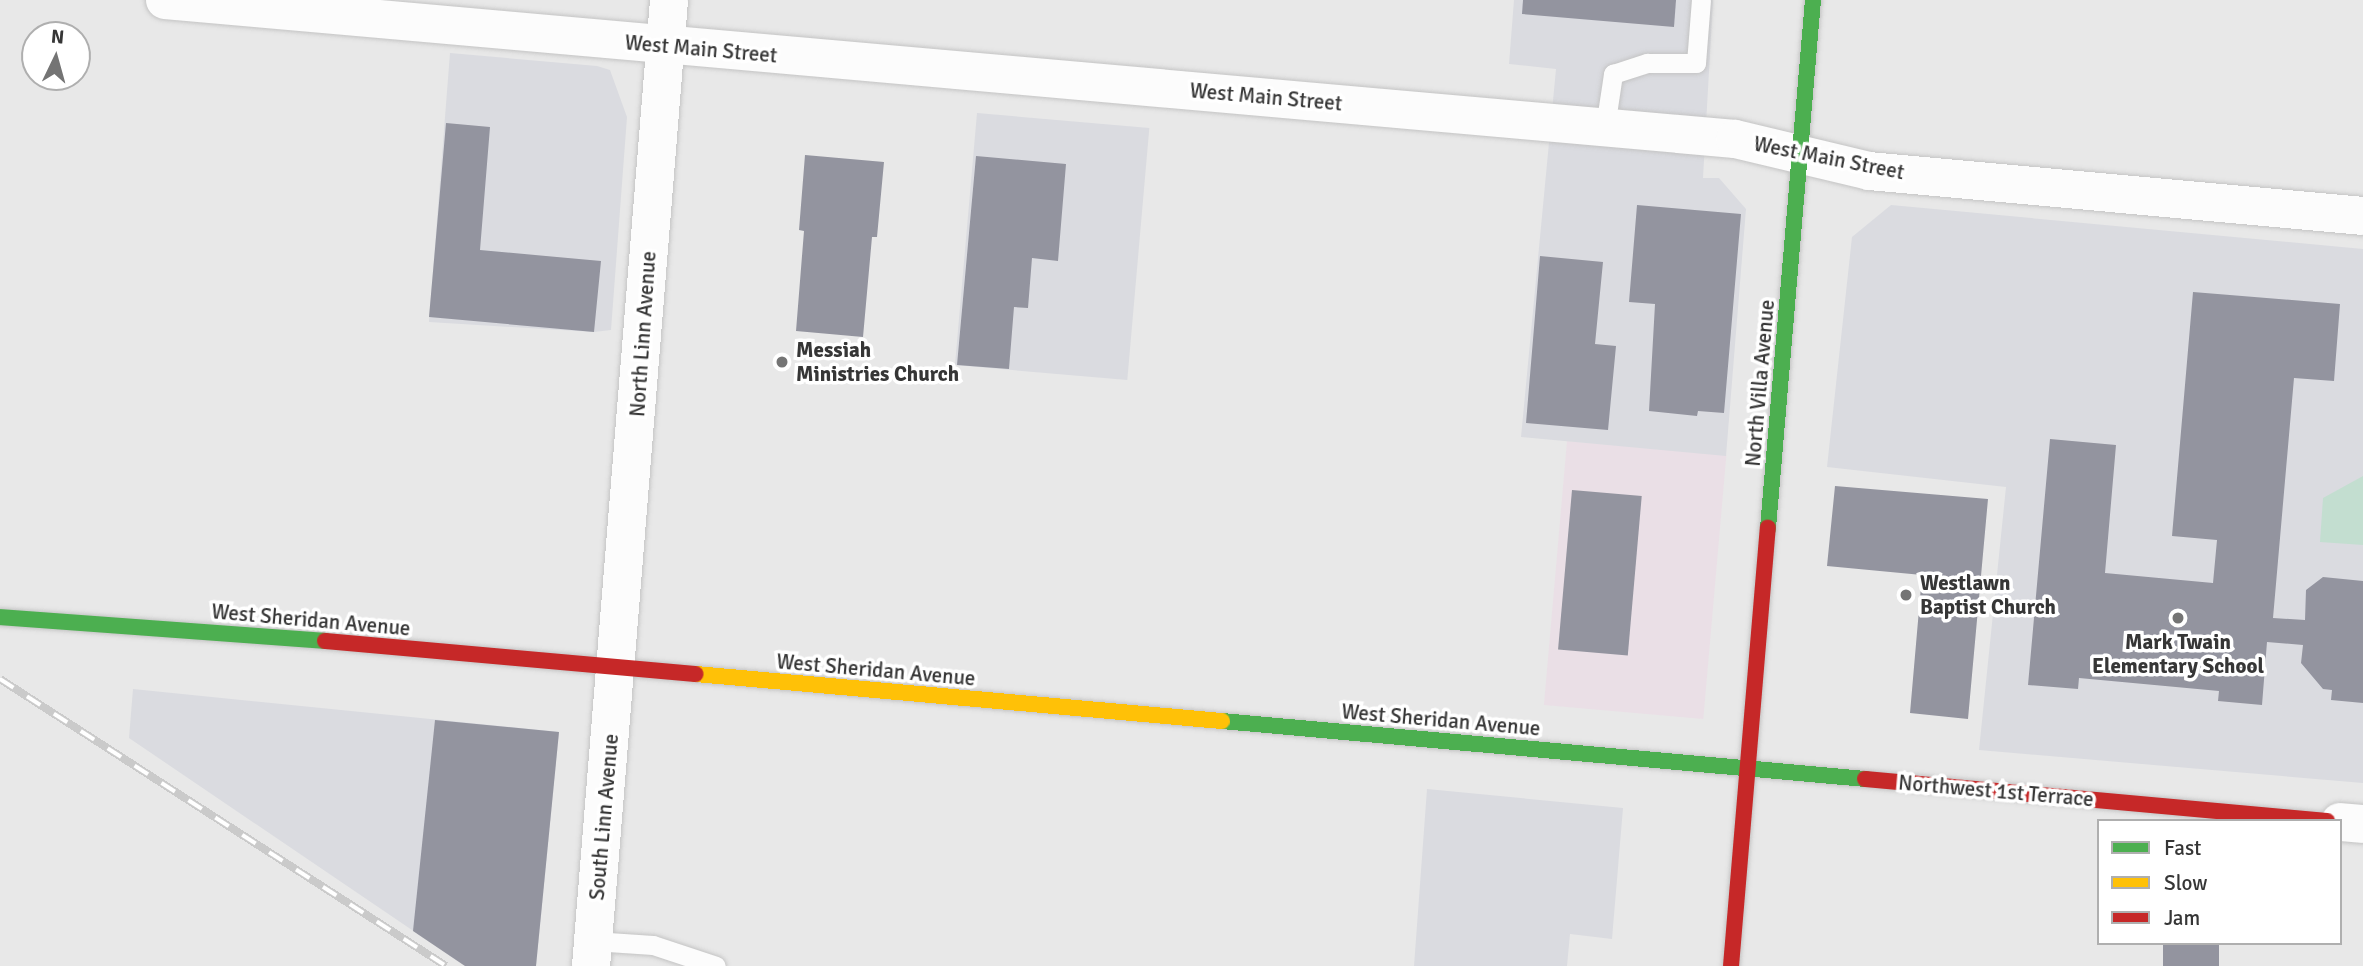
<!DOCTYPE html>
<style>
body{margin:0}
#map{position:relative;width:2363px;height:966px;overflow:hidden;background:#e8e8e8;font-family:Signika,sans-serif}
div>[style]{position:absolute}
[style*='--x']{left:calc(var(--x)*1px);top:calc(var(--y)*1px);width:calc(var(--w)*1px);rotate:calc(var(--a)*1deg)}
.commercial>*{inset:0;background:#eadfe6;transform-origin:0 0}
.built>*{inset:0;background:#dadbe0;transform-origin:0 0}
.green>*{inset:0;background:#c3ded0}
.building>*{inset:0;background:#93949f;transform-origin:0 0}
.roads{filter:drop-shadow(0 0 2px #c4c4c4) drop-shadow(0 0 2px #c4c4c4)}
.lane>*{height:19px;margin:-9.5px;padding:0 9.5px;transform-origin:9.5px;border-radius:9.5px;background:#fcfcfc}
.street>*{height:38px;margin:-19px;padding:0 19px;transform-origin:19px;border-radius:19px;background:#fcfcfc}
.fast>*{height:16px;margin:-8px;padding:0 8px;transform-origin:8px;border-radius:8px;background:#4caf50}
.slow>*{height:16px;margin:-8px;padding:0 8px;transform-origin:8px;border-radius:8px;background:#ffc107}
.jam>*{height:16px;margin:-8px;padding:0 8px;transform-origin:8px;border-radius:8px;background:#c62828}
.rail>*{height:8px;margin-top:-4px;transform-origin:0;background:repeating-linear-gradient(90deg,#fff 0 16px,#cacaca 0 32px);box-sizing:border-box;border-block:2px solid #cacaca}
.dots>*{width:19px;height:19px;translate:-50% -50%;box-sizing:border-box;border:4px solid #fff;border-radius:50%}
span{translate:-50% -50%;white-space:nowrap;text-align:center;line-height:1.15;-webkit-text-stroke:7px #fff;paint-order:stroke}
.street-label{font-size:21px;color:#363636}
.poi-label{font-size:21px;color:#363636;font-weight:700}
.left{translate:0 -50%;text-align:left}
.legend{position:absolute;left:2097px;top:819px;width:245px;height:126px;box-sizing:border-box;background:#fff;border:2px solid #afafaf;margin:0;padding:9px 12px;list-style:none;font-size:21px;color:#363636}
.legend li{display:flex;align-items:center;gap:14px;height:35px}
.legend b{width:35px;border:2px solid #afafaf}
.north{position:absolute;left:21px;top:21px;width:70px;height:70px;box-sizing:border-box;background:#fff;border:2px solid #afafaf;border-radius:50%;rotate:5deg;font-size:19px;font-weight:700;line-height:28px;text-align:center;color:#363636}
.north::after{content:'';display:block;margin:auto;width:24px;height:32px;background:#747474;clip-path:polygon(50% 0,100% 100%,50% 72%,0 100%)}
</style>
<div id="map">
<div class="commercial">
<i style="left:1567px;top:441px;width:160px;height:265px;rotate:5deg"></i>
</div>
<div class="built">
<i style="clip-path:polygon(1514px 0,1713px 0,1703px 178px,1719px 178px,1746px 209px,1726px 456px,1521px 437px,1556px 69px,1509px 64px)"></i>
<i style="clip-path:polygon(450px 53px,597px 66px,610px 70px,627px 117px,611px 330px,594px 332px,429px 322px)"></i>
<i style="left:977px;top:113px;width:173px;height:253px;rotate:5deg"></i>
<i style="clip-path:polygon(1891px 205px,2363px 249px,2363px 783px,1979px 750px,2006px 487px,1827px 467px,1852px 237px)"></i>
<i style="clip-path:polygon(133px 689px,559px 732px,536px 966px,465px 966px,129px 738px)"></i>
<i style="clip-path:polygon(1427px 789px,1623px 808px,1612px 939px,1570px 934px,1567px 966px,1414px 966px)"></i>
</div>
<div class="green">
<i style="clip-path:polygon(2363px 476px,2363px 545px,2320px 542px,2323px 498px)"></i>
</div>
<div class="building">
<i style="clip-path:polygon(1523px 0,1676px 0,1674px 27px,1522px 14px)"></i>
<i style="clip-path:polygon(446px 123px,490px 127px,480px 250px,601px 261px,594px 332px,429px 317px)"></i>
<i style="clip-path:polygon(805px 155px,884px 162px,877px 237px,872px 237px,863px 337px,796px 331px,804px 231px,799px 230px)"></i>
<i style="clip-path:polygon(976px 156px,1066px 164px,1058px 261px,1032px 258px,1028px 308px,1014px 307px,1009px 369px,957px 365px)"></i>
<i style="clip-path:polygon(1637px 205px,1741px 214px,1724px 413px,1698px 411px,1697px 416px,1649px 411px,1655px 304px,1629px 302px)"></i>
<i style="clip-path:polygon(1540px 256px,1603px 262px,1595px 344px,1616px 346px,1608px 430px,1526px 423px)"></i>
<i style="clip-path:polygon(2193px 292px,2340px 304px,2334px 381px,2294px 378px,2273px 618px,2305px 620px,2306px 590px,2323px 577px,2363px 581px,2363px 703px,2331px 700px,2332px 690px,2323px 689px,2301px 663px,2303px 645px,2267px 642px,2262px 705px,2218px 701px,2219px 691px,2079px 678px,2078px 689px,2028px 685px,2050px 439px,2116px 445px,2105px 573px,2213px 583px,2217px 540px,2172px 536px)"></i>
<i style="clip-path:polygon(1835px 486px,1988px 499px,1968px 719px,1910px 713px,1922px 575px,1827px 566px)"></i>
<i style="left:1572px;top:490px;width:70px;height:160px;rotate:5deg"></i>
<i style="clip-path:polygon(435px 720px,559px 732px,536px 966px,465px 966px,413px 931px)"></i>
<i style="left:2163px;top:943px;width:56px;height:23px"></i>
</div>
<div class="roads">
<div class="lane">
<i style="--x:1605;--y:127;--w:54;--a:-81.4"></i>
<i style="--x:1613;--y:74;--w:36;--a:-18"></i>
<i style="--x:1647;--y:63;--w:49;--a:0"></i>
<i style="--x:1696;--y:63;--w:63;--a:-85.5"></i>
<i style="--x:593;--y:941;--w:60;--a:3.8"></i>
<i style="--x:653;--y:945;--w:66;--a:18.4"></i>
</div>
<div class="street">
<i style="--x:165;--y:0;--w:1576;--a:5.06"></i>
<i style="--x:1735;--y:139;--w:138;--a:13.4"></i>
<i style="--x:1869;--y:171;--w:496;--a:5.2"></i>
<i style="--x:2340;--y:822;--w:23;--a:5"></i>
<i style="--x:591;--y:966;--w:969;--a:-85.38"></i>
</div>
<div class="fast">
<i style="--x:1768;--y:528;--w:530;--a:-85.13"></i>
<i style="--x:0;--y:617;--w:326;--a:4.2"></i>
<i style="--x:1222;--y:721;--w:646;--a:5.15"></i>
</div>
<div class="slow">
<i style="--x:696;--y:674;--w:528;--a:5.11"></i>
</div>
<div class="jam">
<i style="--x:325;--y:641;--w:372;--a:5.1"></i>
<i style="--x:1865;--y:779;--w:464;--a:5.2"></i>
<i style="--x:1731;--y:966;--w:440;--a:-85.2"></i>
</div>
</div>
<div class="rail">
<i style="--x:0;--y:679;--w:530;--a:32.76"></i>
</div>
<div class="dots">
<i style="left:782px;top:362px;background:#747474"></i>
<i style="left:1906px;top:595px;background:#747474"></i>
<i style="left:2178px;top:618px;background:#747474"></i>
</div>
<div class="street-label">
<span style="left:701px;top:49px;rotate:5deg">West Main Street</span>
<span style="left:1266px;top:97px;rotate:5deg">West Main Street</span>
<span style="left:1829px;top:158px;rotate:11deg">West Main Street</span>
<span style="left:643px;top:334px;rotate:-86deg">North Linn Avenue</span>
<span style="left:1760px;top:383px;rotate:-85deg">North Villa Avenue</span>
<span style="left:311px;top:620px;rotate:5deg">West Sheridan Avenue</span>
<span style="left:876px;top:670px;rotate:5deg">West Sheridan Avenue</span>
<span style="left:1441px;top:720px;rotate:5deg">West Sheridan Avenue</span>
<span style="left:1996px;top:791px;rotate:5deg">Northwest 1st Terrace</span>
<span style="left:604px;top:817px;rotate:-85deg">South Linn Avenue</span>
</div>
<div class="poi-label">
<span class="left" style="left:796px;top:362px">Messiah<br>Ministries Church</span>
<span class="left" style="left:1920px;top:595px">Westlawn<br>Baptist Church</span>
<span style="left:2178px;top:654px">Mark Twain<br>Elementary School</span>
</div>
<ul class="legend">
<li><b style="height:9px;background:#4caf50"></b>Fast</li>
<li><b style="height:9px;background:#ffc107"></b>Slow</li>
<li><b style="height:9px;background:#c62828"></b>Jam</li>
</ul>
<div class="north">N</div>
</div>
